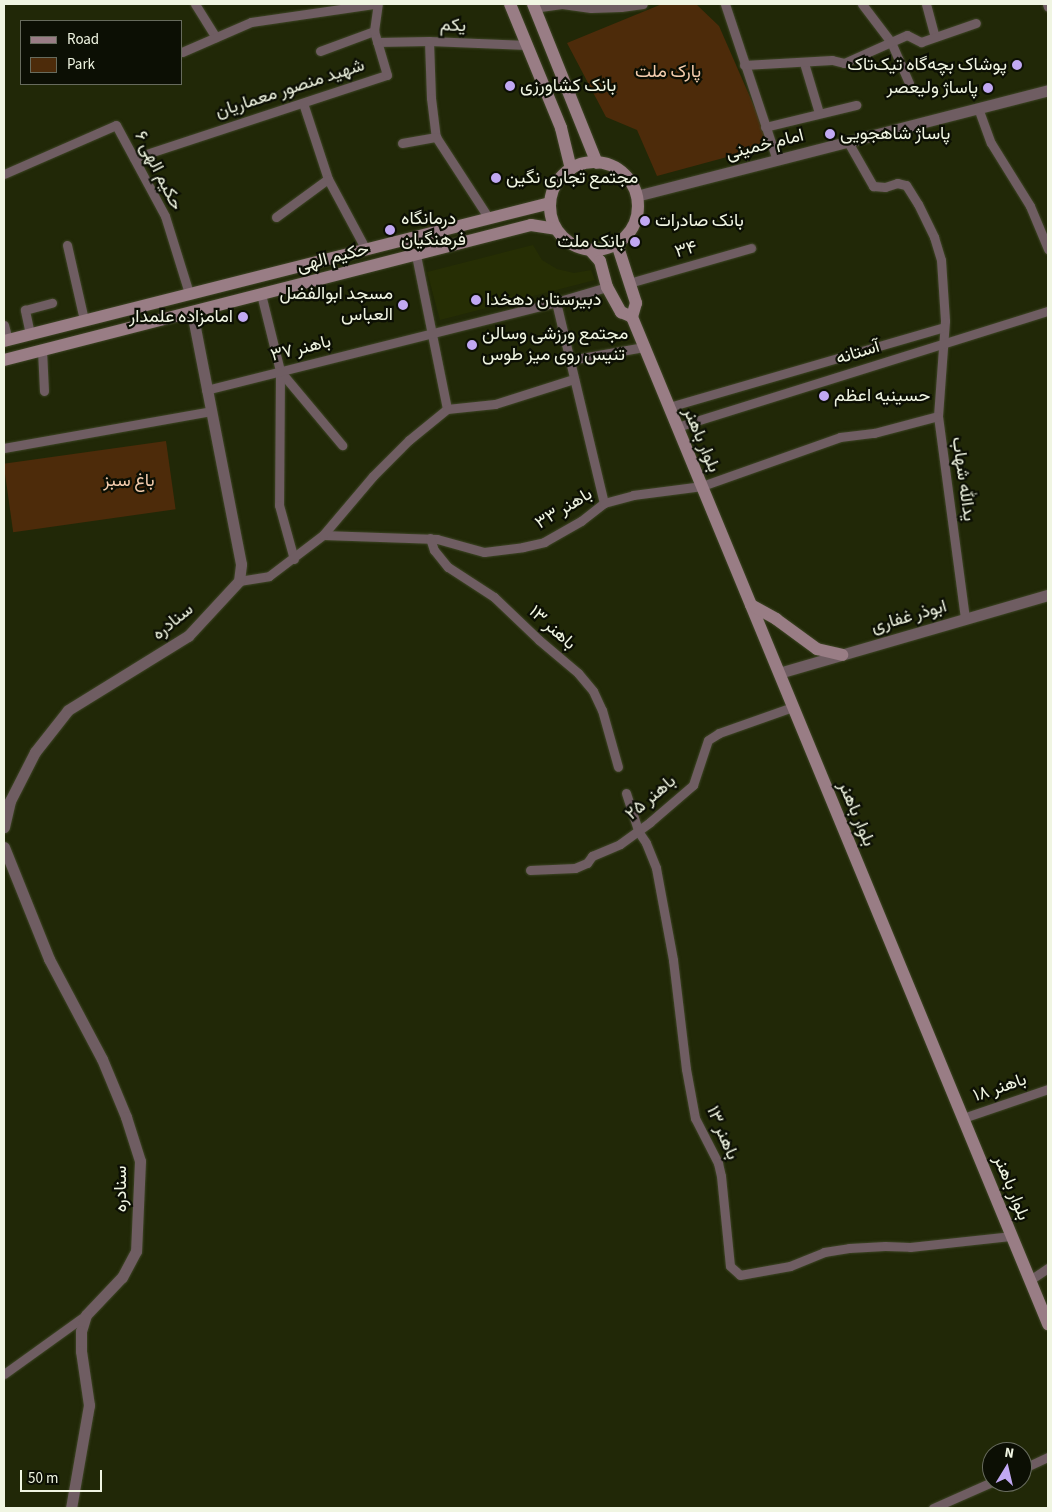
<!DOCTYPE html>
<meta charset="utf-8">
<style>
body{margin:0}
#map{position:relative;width:1052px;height:1512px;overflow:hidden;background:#212807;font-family:"Source Sans 3",Vazirmatn,sans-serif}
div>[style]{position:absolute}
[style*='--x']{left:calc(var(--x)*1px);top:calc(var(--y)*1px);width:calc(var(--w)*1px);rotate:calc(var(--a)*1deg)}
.built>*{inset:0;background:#262e04}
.green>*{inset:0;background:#4d2b0a;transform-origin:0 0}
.roads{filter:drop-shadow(0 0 1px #3e4526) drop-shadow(0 0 1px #3e4526)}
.minor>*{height:9px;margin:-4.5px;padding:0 4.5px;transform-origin:4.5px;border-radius:4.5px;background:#6f5d62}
.tertiary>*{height:11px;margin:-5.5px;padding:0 5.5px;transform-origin:5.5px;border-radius:5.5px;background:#6f5d62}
.secondary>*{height:12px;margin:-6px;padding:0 6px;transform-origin:6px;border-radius:6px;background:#997d85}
.secondary>.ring{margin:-6px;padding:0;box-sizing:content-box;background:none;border:12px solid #997d85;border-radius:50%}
.dots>*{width:14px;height:14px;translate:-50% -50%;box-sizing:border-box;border:2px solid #0c0f04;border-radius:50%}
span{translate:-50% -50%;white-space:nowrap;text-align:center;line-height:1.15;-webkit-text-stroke:4.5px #0c0f04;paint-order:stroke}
.street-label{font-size:18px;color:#f0f5e2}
.poi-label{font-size:18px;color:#f0f5e2}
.right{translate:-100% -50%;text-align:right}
.left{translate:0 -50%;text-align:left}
.park-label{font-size:18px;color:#f3ccad}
.frame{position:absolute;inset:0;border:5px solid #f0f5e2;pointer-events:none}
.legend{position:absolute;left:20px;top:20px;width:162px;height:65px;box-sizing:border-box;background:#0c0f04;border:1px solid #676b5d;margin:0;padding:6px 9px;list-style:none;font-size:15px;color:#f0f5e2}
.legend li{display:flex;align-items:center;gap:10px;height:25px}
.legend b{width:25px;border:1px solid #676b5d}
.north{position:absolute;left:982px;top:1442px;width:50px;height:50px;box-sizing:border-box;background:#0c0f04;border:1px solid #676b5d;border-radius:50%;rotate:9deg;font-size:14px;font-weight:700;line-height:20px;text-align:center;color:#f0f5e2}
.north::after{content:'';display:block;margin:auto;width:18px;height:22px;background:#c1a8f3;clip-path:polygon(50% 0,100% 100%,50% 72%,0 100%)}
.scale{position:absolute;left:20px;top:1470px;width:82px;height:22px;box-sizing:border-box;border:2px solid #f0f5e2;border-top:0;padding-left:6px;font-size:15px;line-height:18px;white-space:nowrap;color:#f0f5e2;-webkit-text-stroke:4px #0c0f04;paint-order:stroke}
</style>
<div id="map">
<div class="built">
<i style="clip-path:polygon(533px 245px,542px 260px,557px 269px,574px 273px,591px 270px,595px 280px,440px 320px,427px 272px)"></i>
</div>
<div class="green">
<i style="clip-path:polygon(662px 4px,696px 4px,719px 26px,771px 145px,657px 176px,637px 130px,606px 117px,567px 43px)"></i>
<i style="left:166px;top:441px;width:69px;height:164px;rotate:82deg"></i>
</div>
<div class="roads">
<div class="minor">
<i style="--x:195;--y:4;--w:39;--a:58"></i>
<i style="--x:725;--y:4;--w:164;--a:71.6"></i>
<i style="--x:862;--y:4;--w:48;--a:52.7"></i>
<i style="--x:891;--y:42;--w:45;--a:66.3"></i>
<i style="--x:926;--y:4;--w:34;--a:75"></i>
<i style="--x:1047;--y:4;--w:3;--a:72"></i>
<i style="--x:533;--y:8;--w:29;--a:-8"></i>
<i style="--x:562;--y:4;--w:29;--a:8"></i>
<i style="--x:591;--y:8;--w:30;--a:-2"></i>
<i style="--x:621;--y:7;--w:22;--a:-8"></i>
<i style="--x:429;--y:41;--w:57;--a:88"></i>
<i style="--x:431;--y:98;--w:39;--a:83"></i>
<i style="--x:436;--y:137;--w:95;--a:57"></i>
<i style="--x:377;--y:42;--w:52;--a:-1.1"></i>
<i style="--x:429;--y:41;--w:98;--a:2.3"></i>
<i style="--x:320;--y:51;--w:58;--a:-20.3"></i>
<i style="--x:182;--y:52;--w:75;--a:-23.5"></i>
<i style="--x:251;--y:22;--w:124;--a:-8.3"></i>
<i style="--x:804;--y:63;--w:52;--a:73.3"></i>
<i style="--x:744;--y:65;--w:88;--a:-3.3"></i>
<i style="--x:832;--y:60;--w:12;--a:14"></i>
<i style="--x:844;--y:63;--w:69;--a:-24"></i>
<i style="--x:907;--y:35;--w:16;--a:27"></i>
<i style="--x:921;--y:42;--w:58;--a:-19.1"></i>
<i style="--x:303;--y:103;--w:80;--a:71.8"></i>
<i style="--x:328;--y:179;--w:78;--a:61.8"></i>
<i style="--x:978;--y:108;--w:37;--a:70"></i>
<i style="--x:991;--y:143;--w:74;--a:58.2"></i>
<i style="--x:1030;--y:206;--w:47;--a:67.3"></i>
<i style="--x:765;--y:127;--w:94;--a:-13.6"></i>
<i style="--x:848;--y:142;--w:51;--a:60.4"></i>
<i style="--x:873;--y:186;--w:12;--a:5"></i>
<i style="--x:885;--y:187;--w:13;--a:-18"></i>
<i style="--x:897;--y:183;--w:9;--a:13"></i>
<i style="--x:906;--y:185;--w:22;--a:58"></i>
<i style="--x:918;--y:204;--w:37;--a:64"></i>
<i style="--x:934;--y:237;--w:24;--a:73"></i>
<i style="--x:941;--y:260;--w:61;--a:86.2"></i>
<i style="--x:945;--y:321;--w:95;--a:94.2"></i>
<i style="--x:938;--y:416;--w:205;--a:82.4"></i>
<i style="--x:402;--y:143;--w:35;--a:-10"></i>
<i style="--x:134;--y:158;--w:266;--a:-18.2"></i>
<i style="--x:387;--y:75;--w:46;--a:-106.5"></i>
<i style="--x:374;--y:31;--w:27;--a:-82"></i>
<i style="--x:4;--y:174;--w:122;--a:-23.6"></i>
<i style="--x:116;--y:125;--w:103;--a:61.7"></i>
<i style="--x:165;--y:216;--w:81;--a:72.7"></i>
<i style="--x:276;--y:217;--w:64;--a:-36.2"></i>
<i style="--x:67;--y:245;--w:77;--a:77.2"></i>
<i style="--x:416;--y:255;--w:157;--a:78.6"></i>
<i style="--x:629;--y:283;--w:127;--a:-16"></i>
<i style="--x:261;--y:294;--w:79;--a:76.1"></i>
<i style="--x:280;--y:371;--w:134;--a:90.4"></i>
<i style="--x:279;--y:505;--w:56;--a:74.5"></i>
<i style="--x:556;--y:302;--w:207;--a:76.6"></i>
<i style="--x:4;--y:325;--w:16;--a:75"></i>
<i style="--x:30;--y:334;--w:25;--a:-102"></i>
<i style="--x:25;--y:310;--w:28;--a:-15"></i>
<i style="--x:42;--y:350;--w:41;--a:87.2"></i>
<i style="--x:570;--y:360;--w:75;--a:-10"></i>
<i style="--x:280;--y:371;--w:97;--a:50"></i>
<i style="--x:206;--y:390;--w:361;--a:-14.1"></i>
<i style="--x:556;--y:302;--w:53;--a:-16.4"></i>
<i style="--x:669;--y:407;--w:286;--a:-16.2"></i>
<i style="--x:677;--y:427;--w:389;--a:-17.4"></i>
<i style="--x:4;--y:448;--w:210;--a:-10.1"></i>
<i style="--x:323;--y:535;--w:114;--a:2"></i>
<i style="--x:437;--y:539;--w:49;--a:15.5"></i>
<i style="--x:484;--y:552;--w:39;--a:-7"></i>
<i style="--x:523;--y:547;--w:22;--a:-13"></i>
<i style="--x:544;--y:542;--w:43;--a:-29.6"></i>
<i style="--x:581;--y:521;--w:29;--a:-38"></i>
<i style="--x:604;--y:503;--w:30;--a:-15"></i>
<i style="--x:633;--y:495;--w:70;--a:-7.4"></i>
<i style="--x:702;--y:486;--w:146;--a:-19.5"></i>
<i style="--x:840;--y:437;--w:34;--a:-7"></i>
<i style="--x:874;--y:433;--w:66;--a:-14.9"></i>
<i style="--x:430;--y:538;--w:13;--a:72"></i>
<i style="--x:434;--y:550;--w:22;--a:51"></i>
<i style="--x:448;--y:567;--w:55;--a:33.1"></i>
<i style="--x:494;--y:597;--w:62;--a:43.7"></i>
<i style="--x:539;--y:640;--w:51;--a:40.2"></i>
<i style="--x:578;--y:673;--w:23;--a:50"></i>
<i style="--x:593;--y:691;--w:21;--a:65"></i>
<i style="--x:602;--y:710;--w:59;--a:74.3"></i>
<i style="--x:239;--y:581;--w:30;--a:-9"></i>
<i style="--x:269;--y:576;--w:68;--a:-37.2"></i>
<i style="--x:323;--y:535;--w:77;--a:-49.7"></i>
<i style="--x:373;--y:476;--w:51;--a:-45"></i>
<i style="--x:409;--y:440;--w:49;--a:-39.2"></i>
<i style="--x:447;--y:409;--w:48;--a:-5.9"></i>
<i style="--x:495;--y:404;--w:83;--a:-17.6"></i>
<i style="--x:626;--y:793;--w:40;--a:72"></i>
<i style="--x:638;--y:831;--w:14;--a:56"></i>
<i style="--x:646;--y:843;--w:27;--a:68"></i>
<i style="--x:656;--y:868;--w:94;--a:79.5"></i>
<i style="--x:673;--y:960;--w:110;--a:83.2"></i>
<i style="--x:686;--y:1069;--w:50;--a:79.6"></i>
<i style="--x:695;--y:1118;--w:51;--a:62.9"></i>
<i style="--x:718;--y:1163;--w:13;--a:77"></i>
<i style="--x:721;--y:1176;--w:90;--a:84.3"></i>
<i style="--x:730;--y:1266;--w:13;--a:42"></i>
<i style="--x:740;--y:1275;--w:51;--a:-10.2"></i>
<i style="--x:790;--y:1266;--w:37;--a:-22"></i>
<i style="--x:824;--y:1252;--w:25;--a:-9"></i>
<i style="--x:849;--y:1248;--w:36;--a:-3"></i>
<i style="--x:885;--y:1246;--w:25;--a:2"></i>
<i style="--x:910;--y:1247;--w:103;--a:-6.2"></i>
<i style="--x:530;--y:870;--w:45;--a:-2.5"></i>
<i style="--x:575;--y:868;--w:13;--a:-23"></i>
<i style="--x:587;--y:863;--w:9;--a:-54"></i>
<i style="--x:592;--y:856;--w:30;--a:-23"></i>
<i style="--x:620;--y:844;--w:37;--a:-36"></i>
<i style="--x:650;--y:822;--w:57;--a:-40.7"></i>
<i style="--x:693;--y:785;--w:47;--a:-71.6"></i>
<i style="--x:708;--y:740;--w:13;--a:-32"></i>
<i style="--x:719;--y:733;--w:78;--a:-19.4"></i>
<i style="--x:963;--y:1118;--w:90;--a:-18.8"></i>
<i style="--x:1030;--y:1280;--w:22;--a:-34"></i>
<i style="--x:4;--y:1374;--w:101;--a:-35.7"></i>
<i style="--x:1022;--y:1469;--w:29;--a:-25"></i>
<i style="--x:933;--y:1508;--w:64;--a:-23.8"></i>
</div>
<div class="tertiary">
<i style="--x:636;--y:196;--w:425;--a:-14.4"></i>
<i style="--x:779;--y:673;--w:280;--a:-16.2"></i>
<i style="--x:4;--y:827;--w:27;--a:-77"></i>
<i style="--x:10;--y:801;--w:55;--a:-63"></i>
<i style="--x:35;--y:752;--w:53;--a:-51.8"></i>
<i style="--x:68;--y:710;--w:141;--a:-31.7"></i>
<i style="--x:188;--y:636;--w:75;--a:-47.2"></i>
<i style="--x:239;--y:581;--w:17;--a:-83"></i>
<i style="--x:241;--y:564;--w:257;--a:-101"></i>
<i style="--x:4;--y:847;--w:121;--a:68.1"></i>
<i style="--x:49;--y:959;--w:113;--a:62.1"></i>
<i style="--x:102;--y:1059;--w:63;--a:67.5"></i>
<i style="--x:126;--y:1117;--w:46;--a:72.3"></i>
<i style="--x:140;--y:1161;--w:90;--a:92.5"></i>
<i style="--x:136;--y:1251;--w:30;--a:118"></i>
<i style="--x:122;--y:1277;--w:52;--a:133.5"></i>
<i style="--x:86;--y:1315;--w:17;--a:107"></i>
<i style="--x:81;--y:1331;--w:20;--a:90"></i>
<i style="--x:81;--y:1351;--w:55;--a:81.6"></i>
<i style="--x:89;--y:1405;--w:105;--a:99.9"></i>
</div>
<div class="secondary">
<i style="--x:510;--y:4;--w:134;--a:67.6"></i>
<i style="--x:561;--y:128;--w:42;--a:76.3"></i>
<i style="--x:533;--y:4;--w:171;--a:68.1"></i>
<i class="ring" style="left:550px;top:162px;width:76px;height:76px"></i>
<i style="--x:617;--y:244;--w:62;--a:72.1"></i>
<i style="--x:636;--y:303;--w:15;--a:106"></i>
<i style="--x:590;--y:250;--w:15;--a:48"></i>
<i style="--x:600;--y:261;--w:27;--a:75"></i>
<i style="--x:607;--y:287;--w:29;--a:61"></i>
<i style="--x:621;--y:312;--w:12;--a:24"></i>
<i style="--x:632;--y:317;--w:1090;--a:67.55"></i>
<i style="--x:4;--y:341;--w:563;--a:-14.18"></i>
<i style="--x:4;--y:360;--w:544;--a:-14.37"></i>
<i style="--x:531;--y:225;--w:25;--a:9"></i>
<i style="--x:751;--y:605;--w:29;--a:29"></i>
<i style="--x:776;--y:619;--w:51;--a:36.2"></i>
<i style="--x:817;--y:649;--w:26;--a:13"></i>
</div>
</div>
<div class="dots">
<i style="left:1017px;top:65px;background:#c1a8f3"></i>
<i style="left:510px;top:86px;background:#c1a8f3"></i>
<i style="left:988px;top:88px;background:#c1a8f3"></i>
<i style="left:830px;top:134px;background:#c1a8f3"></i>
<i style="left:496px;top:178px;background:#c1a8f3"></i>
<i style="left:645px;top:221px;background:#c1a8f3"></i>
<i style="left:390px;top:230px;background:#c1a8f3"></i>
<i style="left:635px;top:242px;background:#c1a8f3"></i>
<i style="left:476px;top:300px;background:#c1a8f3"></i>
<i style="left:403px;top:305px;background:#c1a8f3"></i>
<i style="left:243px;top:317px;background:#c1a8f3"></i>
<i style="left:472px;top:345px;background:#c1a8f3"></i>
<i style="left:824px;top:396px;background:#c1a8f3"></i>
</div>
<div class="street-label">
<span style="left:453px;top:26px;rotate:2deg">یکم</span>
<span style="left:290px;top:89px;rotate:-18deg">شهید منصور معماریان</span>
<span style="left:765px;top:145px;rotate:-14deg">امام خمینی</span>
<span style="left:158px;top:171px;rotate:63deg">حکیم الهی ۶</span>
<span style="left:686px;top:250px;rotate:-16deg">۳۴</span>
<span style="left:333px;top:258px;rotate:-14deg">حکیم الهی</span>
<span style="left:301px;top:349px;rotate:-14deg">باهنر ۳۷</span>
<span style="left:858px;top:353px;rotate:-17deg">آستانه</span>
<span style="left:701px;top:440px;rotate:67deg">بلوار باهنر</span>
<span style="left:963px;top:479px;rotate:82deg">یدالله شهاب</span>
<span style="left:564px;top:509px;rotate:-31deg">باهنر ۳۳</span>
<span style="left:909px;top:617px;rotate:-16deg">ابوذر غفاری</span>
<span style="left:173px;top:622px;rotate:-39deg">سنادره</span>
<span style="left:552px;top:628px;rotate:42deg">باهنر ۱۳</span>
<span style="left:651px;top:798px;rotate:-40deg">باهنر ۲۵</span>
<span style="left:856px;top:814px;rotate:67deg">بلوار باهنر</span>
<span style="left:1000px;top:1088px;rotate:-19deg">باهنر ۱۸</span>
<span style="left:722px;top:1133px;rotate:67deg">باهنر ۱۳</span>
<span style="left:1011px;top:1188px;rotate:68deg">بلوار باهنر</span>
<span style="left:121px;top:1189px;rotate:-90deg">سنادره</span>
</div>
<div class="poi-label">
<span class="right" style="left:1007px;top:65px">پوشاک بچه‌گاه تیک‌تاک</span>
<span class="left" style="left:520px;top:86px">بانک کشاورزی</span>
<span class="right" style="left:978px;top:88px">پاساژ ولیعصر</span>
<span class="left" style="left:840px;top:134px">پاساژ شاهجویی</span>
<span class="left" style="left:506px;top:178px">مجتمع تجاری نگین</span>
<span class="left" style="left:401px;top:230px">درمانگاه<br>فرهنگیان</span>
<span class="left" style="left:655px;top:221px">بانک صادرات</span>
<span class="right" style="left:625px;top:242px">بانک ملت</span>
<span class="right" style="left:393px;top:305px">مسجد ابوالفضل<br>العباس</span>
<span class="left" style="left:486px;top:300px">دبیرستان دهخدا</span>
<span class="right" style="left:233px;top:317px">امامزاده علمدار</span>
<span class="left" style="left:482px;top:345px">مجتمع ورزشی وسالن<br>تنیس روی میز طوس</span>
<span class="left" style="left:834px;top:396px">حسینیه اعظم</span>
</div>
<div class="park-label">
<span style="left:668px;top:72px">پارک ملت</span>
<span style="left:129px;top:481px">باغ سبز</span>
</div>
<div class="frame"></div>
<ul class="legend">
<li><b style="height:6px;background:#997d85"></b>Road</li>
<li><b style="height:14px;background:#4d2b0a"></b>Park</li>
</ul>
<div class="north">N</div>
<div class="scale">50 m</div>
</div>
